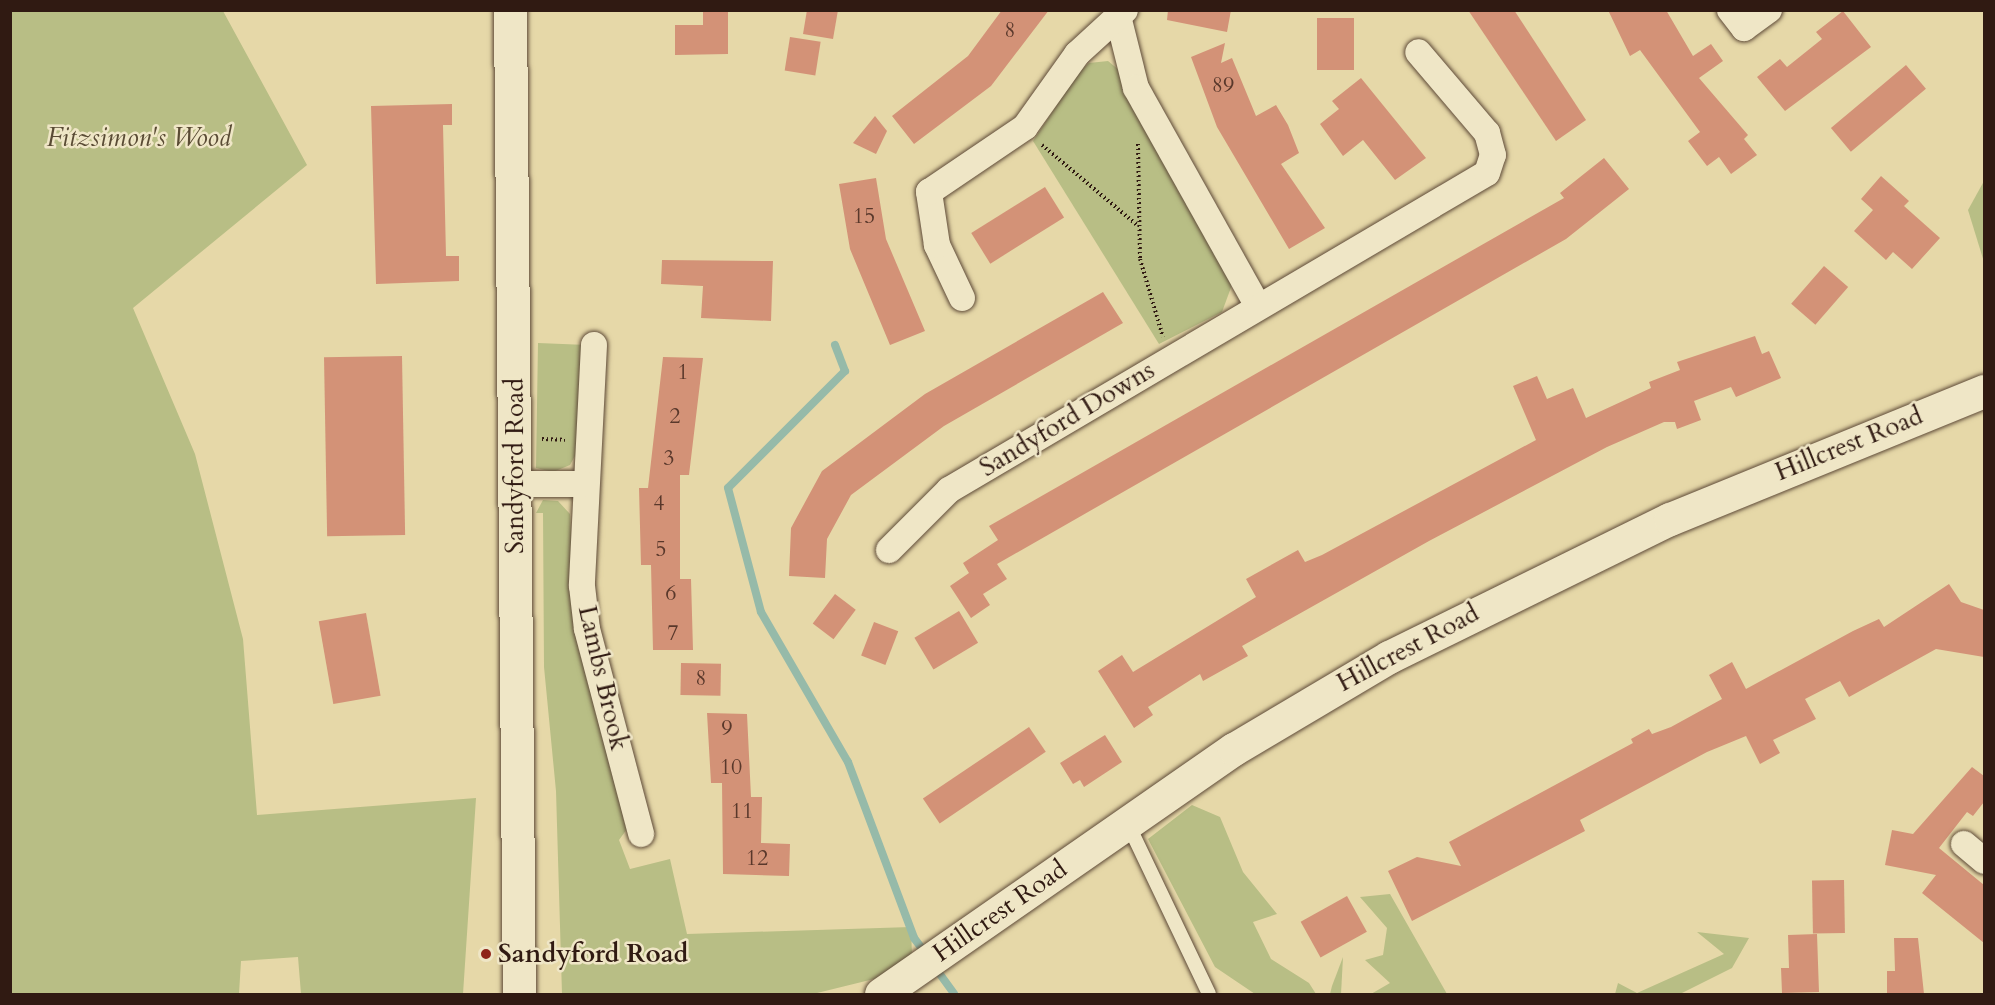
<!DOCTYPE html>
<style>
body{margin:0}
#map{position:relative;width:1995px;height:1005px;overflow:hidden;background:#e6d8a8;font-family:Cardo,serif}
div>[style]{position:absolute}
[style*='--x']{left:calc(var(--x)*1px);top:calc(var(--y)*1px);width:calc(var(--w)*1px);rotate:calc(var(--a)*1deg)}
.green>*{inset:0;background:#b8be85}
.stream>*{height:8px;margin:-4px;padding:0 4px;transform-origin:4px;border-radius:4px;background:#96baa9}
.building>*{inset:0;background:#d39277;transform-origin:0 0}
.path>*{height:4px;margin-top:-2px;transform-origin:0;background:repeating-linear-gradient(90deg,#301a12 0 1.5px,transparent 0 4.5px)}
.roads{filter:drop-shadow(0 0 2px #5e4a38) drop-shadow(0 0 2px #5e4a38)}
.service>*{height:14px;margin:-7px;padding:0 7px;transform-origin:7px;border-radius:7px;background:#efe6c6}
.minor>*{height:26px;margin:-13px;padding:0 13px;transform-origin:13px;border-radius:13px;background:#efe6c6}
.tertiary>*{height:33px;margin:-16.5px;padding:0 16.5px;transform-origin:16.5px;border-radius:16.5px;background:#efe6c6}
.secondary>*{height:33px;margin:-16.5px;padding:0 16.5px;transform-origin:16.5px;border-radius:16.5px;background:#efe6c6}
.dots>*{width:16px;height:16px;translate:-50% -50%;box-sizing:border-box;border:3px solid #efe6c6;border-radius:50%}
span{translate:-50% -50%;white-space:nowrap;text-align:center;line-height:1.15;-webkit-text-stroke:5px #efe6c6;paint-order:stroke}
.number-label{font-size:22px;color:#59382b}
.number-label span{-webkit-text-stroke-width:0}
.park-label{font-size:26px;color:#594b34;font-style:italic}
.street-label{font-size:26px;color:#301a12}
.poi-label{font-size:26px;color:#301a12;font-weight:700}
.left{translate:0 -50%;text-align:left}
.frame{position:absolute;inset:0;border:12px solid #301a12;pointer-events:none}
</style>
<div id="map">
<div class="green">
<i style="clip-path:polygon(10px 11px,223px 11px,307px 165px,133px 308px,195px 454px,243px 639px,257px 815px,476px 798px,463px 994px,301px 994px,298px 957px,241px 961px,239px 994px,11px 994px)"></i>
<i style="clip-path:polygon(1108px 61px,1119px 70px,1233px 282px,1222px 312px,1159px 344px,1033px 141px,1078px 73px,1089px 63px)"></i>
<i style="clip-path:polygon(1984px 181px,1984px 262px,1968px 210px)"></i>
<i style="clip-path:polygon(538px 343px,587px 345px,580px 369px,576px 454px,570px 465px,553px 472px,536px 468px)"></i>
<i style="clip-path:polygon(543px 500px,558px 501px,570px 514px,576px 639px,627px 810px,627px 829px,619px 840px,630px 869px,670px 859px,687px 934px,911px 927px,912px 956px,882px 977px,813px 994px,562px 994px,556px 791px,544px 667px,543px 513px,536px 513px)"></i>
<i style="clip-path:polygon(1192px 805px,1220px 817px,1243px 872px,1277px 914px,1253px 922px,1271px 959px,1309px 983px,1316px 994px,1255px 994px,1215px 967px,1148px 839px)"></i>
<i style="clip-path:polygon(1390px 894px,1447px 994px,1371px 994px,1390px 983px,1365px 960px,1383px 955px,1387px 928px,1360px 897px)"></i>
<i style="clip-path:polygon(1697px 932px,1749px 938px,1732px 968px,1680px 994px,1615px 994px,1618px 983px,1637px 993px,1724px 954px)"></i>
<i style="clip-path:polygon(1343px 957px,1341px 994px,1330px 994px,1332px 986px)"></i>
</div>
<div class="stream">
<i style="--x:835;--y:345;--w:28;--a:69"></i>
<i style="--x:845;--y:371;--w:165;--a:135"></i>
<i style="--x:728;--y:488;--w:128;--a:75.1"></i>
<i style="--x:761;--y:612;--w:173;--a:59.9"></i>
<i style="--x:848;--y:762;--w:188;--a:69.4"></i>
<i style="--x:914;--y:938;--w:20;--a:53"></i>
<i style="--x:934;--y:966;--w:34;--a:54"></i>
</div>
<div class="building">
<i style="clip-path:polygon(703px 10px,728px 10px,728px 54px,675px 55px,675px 25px,703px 25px)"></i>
<i style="clip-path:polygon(807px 10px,838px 10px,833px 39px,803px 34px)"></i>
<i style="clip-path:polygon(1002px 10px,1049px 10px,991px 86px,914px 144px,892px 116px,968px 56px)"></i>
<i style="clip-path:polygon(1168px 10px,1231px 10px,1227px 32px,1167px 20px)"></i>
<i style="clip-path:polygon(1468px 10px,1514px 10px,1586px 120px,1556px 141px)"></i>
<i style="clip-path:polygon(1608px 10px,1666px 10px,1693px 56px,1711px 44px,1723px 61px,1699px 78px,1748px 135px,1744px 139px,1757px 155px,1731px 174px,1719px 157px,1707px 166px,1688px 141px,1700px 132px,1640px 50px,1630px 56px)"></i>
<i style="clip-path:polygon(1843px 11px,1871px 47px,1785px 111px,1757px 77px,1780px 59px,1787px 67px,1822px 39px,1816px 32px)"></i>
<i style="left:1317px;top:18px;width:37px;height:52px"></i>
<i style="left:790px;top:37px;width:31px;height:34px;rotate:9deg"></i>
<i style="clip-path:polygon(1225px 43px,1221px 63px,1232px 58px,1256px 116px,1276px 105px,1288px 125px,1299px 153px,1281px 164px,1325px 228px,1289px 249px,1217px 127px,1191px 57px)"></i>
<i style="left:1906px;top:65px;width:31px;height:98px;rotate:50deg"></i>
<i style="clip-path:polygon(1361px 78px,1426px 158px,1395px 180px,1363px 140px,1343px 156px,1320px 124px,1339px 109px,1332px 101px)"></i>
<i style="clip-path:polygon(452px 104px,452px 125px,443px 125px,446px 256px,459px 256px,459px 281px,376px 284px,371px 106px)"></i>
<i style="clip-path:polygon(875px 116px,887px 131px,876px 154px,853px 143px)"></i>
<i style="clip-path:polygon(1604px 158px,1629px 189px,1566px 239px,997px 564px,1007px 579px,983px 594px,990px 605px,971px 618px,950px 586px,969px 573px,963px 563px,998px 540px,989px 526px,1564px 198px,1560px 193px)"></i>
<i style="clip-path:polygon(1881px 176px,1909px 201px,1904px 206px,1940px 238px,1912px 269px,1893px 252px,1886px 260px,1854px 231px,1873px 210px,1861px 199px)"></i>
<i style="clip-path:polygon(876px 178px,886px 239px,925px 331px,890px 345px,850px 249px,839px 184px)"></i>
<i style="left:1045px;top:187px;width:36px;height:87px;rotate:58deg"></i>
<i style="clip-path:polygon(662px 260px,773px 261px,771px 321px,701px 318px,703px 286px,661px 284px)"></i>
<i style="left:1824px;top:266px;width:32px;height:50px;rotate:41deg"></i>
<i style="clip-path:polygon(1103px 292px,1123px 323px,944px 426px,851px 495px,827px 539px,825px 578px,789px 576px,791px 528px,822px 471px,925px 394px)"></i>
<i style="clip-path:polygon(1755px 336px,1762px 354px,1769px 351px,1781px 378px,1736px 397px,1731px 387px,1694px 401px,1701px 420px,1677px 429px,1675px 422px,1664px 422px,1607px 447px,1429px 541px,1242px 646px,1248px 656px,1203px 681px,1200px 674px,1148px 707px,1153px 715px,1134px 728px,1098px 671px,1122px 655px,1133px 672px,1256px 597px,1246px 579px,1298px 550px,1305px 562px,1322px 555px,1536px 440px,1513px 386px,1537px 376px,1547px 399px,1573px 388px,1586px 418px,1651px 388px,1649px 382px,1680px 370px,1677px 362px)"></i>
<i style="left:402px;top:356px;width:179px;height:78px;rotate:89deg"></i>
<i style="clip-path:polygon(663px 357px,703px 358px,689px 475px,680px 475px,680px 579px,691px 579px,693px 650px,653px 650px,651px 565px,641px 565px,639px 488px,648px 488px)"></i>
<i style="clip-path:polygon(1949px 584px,1961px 602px,1984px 610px,1984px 657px,1936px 649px,1849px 697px,1840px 681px,1805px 699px,1816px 719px,1773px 740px,1780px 753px,1760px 764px,1746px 736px,1707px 752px,1580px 820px,1585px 831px,1412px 921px,1388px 871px,1417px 857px,1461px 866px,1449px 842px,1633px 743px,1631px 739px,1649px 729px,1652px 734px,1671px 727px,1722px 699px,1709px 675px,1732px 662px,1746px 689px,1853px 631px,1879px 619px,1884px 627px)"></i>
<i style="left:835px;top:594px;width:26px;height:37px;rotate:37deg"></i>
<i style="left:959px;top:611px;width:37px;height:52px;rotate:59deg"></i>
<i style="left:366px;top:613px;width:84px;height:48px;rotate:80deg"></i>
<i style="left:874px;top:622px;width:26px;height:36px;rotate:21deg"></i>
<i style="left:681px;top:663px;width:40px;height:32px;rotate:1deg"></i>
<i style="clip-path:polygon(707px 713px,747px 714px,751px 797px,762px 797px,761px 843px,790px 844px,789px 876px,723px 874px,722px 783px,711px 783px)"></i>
<i style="left:1029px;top:727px;width:30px;height:128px;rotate:56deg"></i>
<i style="clip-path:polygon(1105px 735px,1122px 762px,1084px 787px,1080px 780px,1073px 784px,1060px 763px)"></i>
<i style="clip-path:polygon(1972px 767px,1984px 776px,1984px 802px,1973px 816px,1967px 812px,1939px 848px,1984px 885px,1984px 943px,1922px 893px,1936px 875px,1885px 865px,1892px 830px,1913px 834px)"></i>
<i style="left:1844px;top:880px;width:53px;height:32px;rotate:89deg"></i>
<i style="left:1347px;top:896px;width:41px;height:53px;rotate:61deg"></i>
<i style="clip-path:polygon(1817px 934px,1819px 992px,1782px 993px,1781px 968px,1789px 968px,1788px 935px)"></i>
<i style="clip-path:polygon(1894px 938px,1918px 938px,1924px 994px,1887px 994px,1887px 971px,1895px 971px)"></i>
</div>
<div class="path">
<i style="--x:1138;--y:144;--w:115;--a:89"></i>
<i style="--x:1140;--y:259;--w:81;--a:73.6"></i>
<i style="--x:1042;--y:145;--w:124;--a:40.1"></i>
<i style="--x:542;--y:439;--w:23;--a:2"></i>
</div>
<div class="roads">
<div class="service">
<i style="--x:1128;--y:824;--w:188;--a:64.5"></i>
</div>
<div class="minor">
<i style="--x:1730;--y:10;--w:23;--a:52"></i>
<i style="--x:1744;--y:28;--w:31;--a:-36"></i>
<i style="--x:1119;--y:20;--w:70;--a:76"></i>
<i style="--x:1136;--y:88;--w:250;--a:60.8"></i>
<i style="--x:962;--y:298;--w:59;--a:-115.3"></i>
<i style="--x:937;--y:245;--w:54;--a:-98.6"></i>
<i style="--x:929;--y:192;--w:116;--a:-34.1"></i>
<i style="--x:1025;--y:127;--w:90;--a:-54.5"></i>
<i style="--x:1077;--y:54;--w:65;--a:-42.5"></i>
<i style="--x:594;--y:345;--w:241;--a:92.9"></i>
<i style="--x:582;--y:586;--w:43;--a:83.4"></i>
<i style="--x:587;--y:629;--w:212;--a:75.2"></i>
<i style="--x:515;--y:484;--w:68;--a:0"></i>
<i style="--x:889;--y:550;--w:85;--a:-45"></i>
<i style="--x:949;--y:490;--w:624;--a:-30.51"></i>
<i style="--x:1487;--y:173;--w:19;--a:-72"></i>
<i style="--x:1493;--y:155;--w:23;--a:-105"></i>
<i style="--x:1487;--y:133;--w:106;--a:-130.4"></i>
<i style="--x:1964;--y:844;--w:26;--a:40"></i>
</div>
<div class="tertiary">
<i style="--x:881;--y:994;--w:430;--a:-34.8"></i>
<i style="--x:1234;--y:749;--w:180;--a:-30.7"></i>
<i style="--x:1389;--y:657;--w:313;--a:-26.2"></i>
<i style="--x:1670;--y:519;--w:339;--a:-22.2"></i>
</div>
<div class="secondary">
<i style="--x:510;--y:10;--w:984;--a:89.48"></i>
</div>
</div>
<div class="dots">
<i style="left:486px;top:954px;background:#8f2418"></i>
</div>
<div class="number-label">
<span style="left:1010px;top:31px">8</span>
<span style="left:1223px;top:86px">89</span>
<span style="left:864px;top:217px">15</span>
<span style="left:683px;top:373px">1</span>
<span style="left:675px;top:417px">2</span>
<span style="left:669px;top:459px">3</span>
<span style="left:659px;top:504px">4</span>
<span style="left:661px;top:550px">5</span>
<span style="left:671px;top:594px">6</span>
<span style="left:673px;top:634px">7</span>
<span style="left:701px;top:679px">8</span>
<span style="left:727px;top:729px">9</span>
<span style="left:731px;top:768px">10</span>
<span style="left:742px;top:812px">11</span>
<span style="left:757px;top:859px">12</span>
</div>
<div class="park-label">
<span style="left:139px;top:138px">Fitzsimon's Wood</span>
</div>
<div class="street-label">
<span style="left:1067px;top:419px;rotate:-31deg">Sandyford Downs</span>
<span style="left:1849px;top:444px;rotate:-22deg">Hillcrest Road</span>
<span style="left:515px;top:466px;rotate:-90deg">Sandyford Road</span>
<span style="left:1408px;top:648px;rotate:-28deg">Hillcrest Road</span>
<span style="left:603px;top:678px;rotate:77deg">Lambs Brook</span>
<span style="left:1000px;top:911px;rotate:-35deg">Hillcrest Road</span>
</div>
<div class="poi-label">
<span class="left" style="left:498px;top:954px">Sandyford Road</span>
</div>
<div class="frame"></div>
</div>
